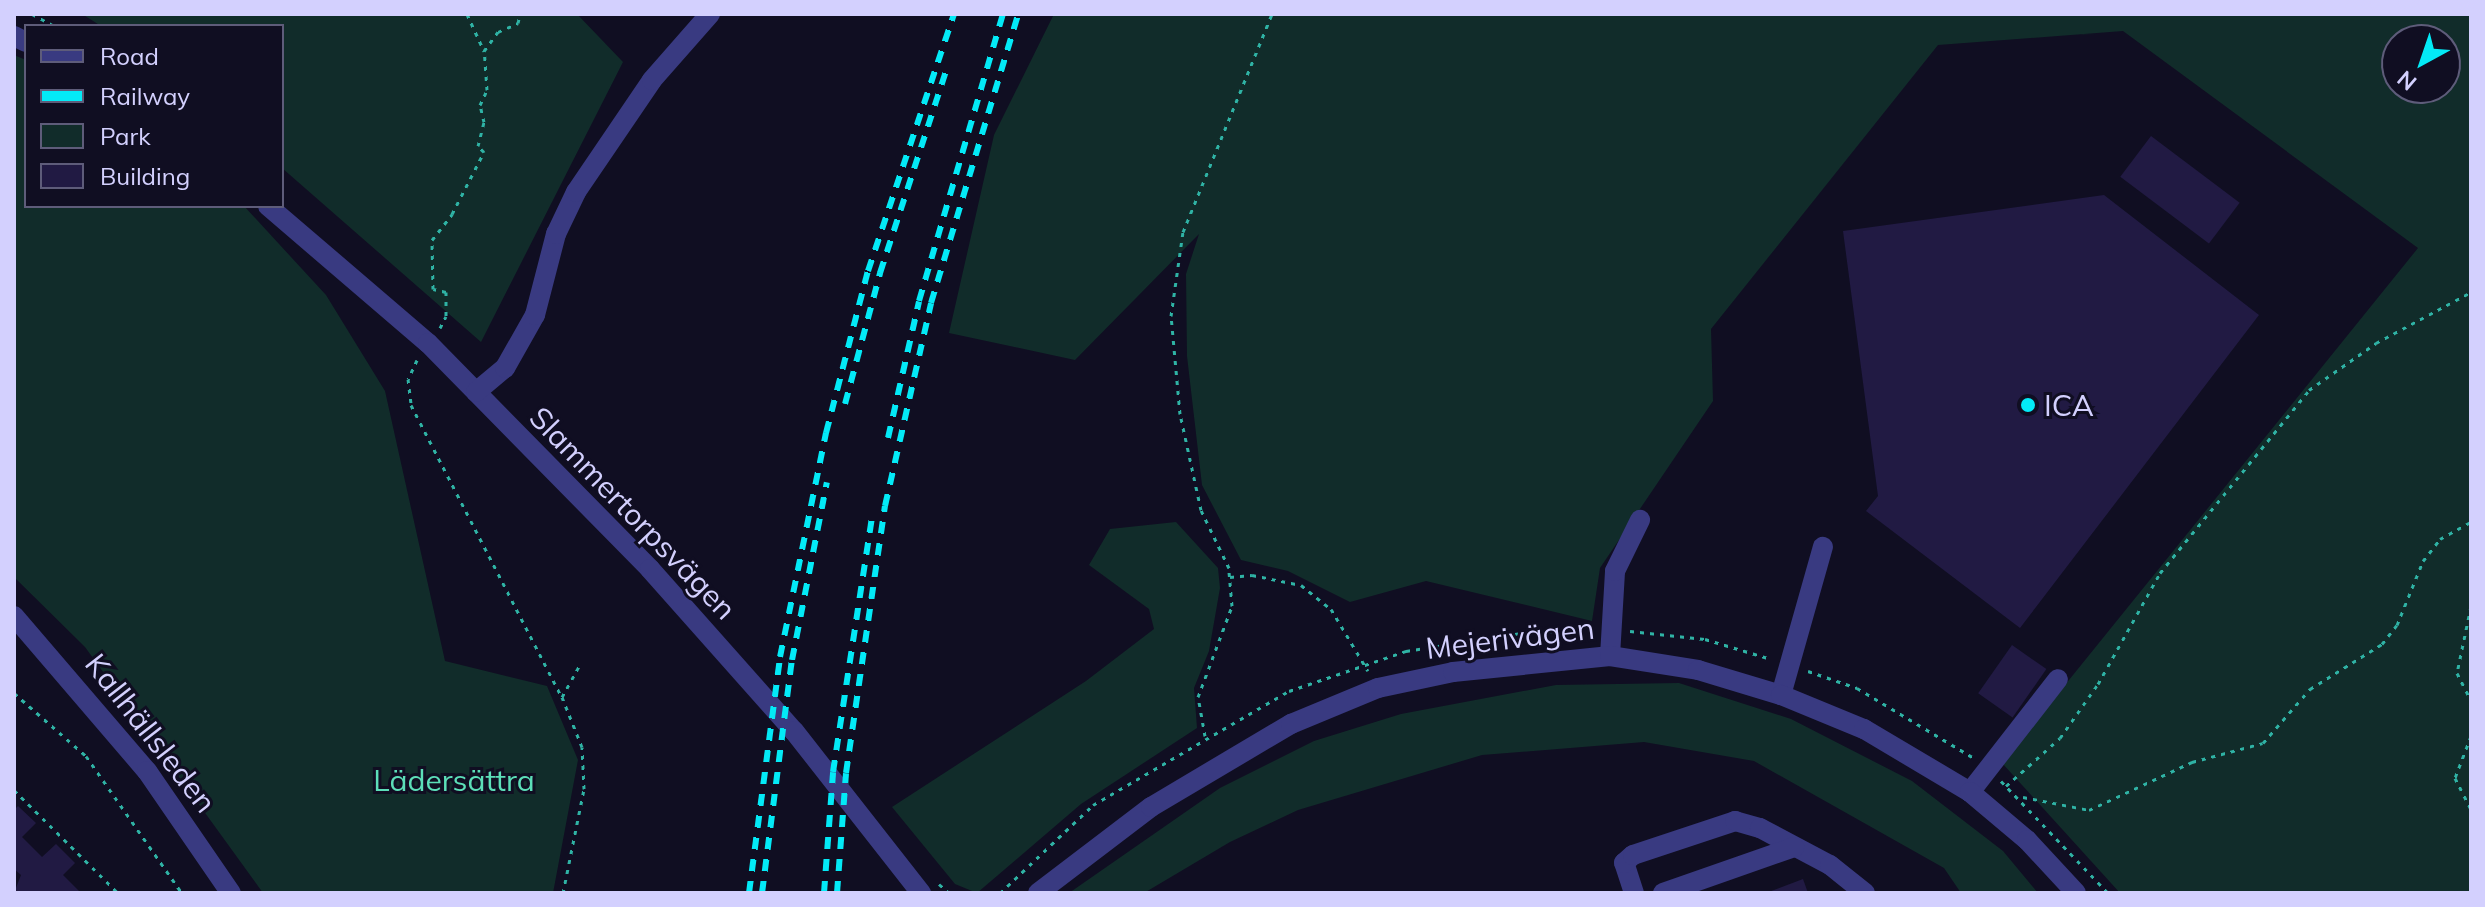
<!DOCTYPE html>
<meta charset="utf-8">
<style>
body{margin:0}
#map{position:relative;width:2485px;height:907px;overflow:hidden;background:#100e22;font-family:Mulish,sans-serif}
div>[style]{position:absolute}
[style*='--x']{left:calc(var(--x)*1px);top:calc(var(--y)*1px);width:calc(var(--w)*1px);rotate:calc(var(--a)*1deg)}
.green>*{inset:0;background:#112c2a}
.building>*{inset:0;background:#211a43;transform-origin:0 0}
.path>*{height:3px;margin-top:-1.5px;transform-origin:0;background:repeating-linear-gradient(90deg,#2fb3a5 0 4px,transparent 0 10px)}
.minor>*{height:20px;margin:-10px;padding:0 10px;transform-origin:10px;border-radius:10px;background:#393a81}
.rail>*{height:6px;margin-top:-3px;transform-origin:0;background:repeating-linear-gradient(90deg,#03eaf7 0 12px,transparent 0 22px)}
.dots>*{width:22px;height:22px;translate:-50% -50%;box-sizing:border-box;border:4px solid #100e22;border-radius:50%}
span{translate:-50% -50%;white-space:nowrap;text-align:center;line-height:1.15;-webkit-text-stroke:6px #100e22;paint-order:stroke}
.poi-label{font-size:30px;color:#d3d0fe}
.left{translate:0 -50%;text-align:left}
.street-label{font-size:30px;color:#d3d0fe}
.park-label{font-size:30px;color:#5cdeb8}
.frame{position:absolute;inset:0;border:16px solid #d3d0fe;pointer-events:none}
.legend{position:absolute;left:24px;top:24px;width:260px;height:184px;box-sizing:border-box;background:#100e22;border:2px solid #5e5c7a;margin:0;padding:10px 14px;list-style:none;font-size:24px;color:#d3d0fe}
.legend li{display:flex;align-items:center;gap:16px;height:40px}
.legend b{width:40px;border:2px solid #5e5c7a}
.north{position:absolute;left:2381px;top:24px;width:80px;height:80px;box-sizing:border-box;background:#100e22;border:2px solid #5e5c7a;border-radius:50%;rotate:220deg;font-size:22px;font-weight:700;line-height:32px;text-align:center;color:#d3d0fe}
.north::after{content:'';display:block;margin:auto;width:28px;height:36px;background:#03eaf7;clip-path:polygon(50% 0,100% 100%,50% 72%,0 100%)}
</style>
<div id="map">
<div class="green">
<i style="clip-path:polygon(82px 14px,577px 14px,623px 62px,481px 342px,282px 168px,282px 26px,101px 26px)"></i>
<i style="clip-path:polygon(evenodd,1054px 14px,2471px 14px,2471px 893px,2120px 893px,2002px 763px,2418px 248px,2123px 31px,1938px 45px,1711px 329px,1713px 401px,1600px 568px,1592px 621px,1426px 581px,1350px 602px,1288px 571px,1241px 560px,1202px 485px,1187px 356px,1186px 274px,1199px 234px,1075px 360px,949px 333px,994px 135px,1054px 14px,2397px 40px,2445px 40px,2445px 88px,2397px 88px,2397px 40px)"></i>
<i style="clip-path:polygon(14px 55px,26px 60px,26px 206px,244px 206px,326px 295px,385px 391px,445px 661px,547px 686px,578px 760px,553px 893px,263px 893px,85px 647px,14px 577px)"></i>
<i style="clip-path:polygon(1176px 522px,1218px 568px,1220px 588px,1209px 651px,1194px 688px,1197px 728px,1081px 804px,977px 893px,955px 884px,892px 807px,1086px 681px,1154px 629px,1149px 609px,1089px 565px,1110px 529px)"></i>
<i style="clip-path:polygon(1679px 683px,1791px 719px,1912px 781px,2003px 851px,2038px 893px,1961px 893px,1944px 868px,1754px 761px,1644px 742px,1482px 755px,1298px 810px,1230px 842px,1144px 893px,1069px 893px,1220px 788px,1314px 741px,1401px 714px,1556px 685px)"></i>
</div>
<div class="building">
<i style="left:2151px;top:136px;width:111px;height:51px;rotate:37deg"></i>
<i style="clip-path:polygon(2104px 195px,2259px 315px,2020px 628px,1866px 511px,1878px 496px,1843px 231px)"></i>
<i style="left:2012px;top:645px;width:42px;height:59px;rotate:35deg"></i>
<i style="clip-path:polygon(18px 806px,36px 823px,22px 837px,42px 857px,56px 844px,75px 863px,63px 875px,81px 893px,14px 893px,21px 875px,14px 869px,14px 810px)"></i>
<i style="clip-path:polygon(1803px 879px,1808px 893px,1766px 893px)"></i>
</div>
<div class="path">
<i style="--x:32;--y:14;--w:26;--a:28"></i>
<i style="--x:467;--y:14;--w:41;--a:65.3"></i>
<i style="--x:440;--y:328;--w:13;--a:-63"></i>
<i style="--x:446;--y:316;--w:24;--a:-90"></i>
<i style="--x:446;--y:292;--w:13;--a:-167"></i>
<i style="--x:433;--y:289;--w:49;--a:-91.2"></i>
<i style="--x:432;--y:240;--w:33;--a:-52"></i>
<i style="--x:452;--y:214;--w:70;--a:-62.7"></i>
<i style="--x:484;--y:152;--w:8;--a:-135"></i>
<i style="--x:478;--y:146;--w:25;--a:-76"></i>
<i style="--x:484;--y:122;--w:17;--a:-103"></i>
<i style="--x:480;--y:105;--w:17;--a:-65"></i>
<i style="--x:487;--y:90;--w:39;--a:-94"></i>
<i style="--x:484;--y:51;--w:24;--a:-54"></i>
<i style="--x:498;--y:32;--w:22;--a:-24"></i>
<i style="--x:518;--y:23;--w:9;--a:-77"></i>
<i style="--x:417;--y:360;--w:21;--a:115"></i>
<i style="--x:408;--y:379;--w:26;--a:83"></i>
<i style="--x:411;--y:405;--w:329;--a:62.7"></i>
<i style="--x:1230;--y:577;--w:22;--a:-5"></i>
<i style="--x:1252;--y:575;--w:50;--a:11.5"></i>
<i style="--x:1301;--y:585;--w:38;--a:39"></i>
<i style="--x:1331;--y:609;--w:72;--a:59.2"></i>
<i style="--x:2471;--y:606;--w:68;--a:101.8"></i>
<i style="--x:2457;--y:673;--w:31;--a:63"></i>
<i style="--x:1630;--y:631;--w:75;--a:6.1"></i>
<i style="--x:1705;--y:639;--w:69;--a:16.9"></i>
<i style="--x:1808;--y:671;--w:52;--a:19.1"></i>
<i style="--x:1857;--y:688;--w:136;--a:30.9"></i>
<i style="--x:14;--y:693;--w:96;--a:41.2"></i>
<i style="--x:86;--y:756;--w:167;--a:55"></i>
<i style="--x:1205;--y:736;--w:40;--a:-100"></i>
<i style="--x:1198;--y:697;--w:97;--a:-69.5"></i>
<i style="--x:1232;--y:606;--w:38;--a:-95"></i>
<i style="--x:1229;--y:568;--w:64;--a:-115.8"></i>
<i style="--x:1201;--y:510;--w:98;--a:-102.3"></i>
<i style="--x:1180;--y:414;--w:98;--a:-95.2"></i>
<i style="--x:1171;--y:316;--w:85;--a:-81.9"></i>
<i style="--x:1183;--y:232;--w:235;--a:-67.8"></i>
<i style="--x:2471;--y:736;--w:45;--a:110.9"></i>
<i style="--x:2455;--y:778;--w:35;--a:63"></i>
<i style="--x:2001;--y:781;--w:155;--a:46.3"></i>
<i style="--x:2006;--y:786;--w:72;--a:-41.6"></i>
<i style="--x:2060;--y:738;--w:66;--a:-54.9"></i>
<i style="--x:2098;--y:684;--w:127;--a:-60.8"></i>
<i style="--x:2160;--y:573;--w:236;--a:-50.8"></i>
<i style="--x:2309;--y:390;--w:82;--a:-35"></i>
<i style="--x:2376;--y:343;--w:108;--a:-28.2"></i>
<i style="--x:14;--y:790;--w:146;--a:44.7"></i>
<i style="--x:2023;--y:797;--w:67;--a:11.1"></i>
<i style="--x:2089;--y:810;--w:114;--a:-25"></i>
<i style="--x:2192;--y:762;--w:73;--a:-15"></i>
<i style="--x:2263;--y:743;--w:72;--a:-49"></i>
<i style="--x:2310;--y:689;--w:85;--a:-32"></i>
<i style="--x:2382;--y:644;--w:24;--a:-52"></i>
<i style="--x:2397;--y:625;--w:69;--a:-67.9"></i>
<i style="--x:2423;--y:561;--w:28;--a:-52"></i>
<i style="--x:2440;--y:539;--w:35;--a:-29"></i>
<i style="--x:939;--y:884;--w:13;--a:42"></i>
<i style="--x:563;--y:893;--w:106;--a:-78.6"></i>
<i style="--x:584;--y:789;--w:42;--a:-92.7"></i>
<i style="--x:582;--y:747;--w:54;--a:-111.8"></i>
<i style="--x:562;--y:697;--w:37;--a:-61"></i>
<i style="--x:1000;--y:893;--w:128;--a:-43.4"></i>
<i style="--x:1093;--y:805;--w:227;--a:-30.2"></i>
<i style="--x:1289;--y:691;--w:124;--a:-18.9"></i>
<i style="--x:1406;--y:651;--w:123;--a:-8.9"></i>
<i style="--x:1528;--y:632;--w:66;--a:-1.7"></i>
</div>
<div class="minor">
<i style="--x:14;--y:36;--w:13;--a:27"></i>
<i style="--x:268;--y:206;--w:211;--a:40.6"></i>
<i style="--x:428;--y:343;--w:317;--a:45.5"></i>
<i style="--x:650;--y:569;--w:217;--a:48.4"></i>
<i style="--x:794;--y:731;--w:206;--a:51.9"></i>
<i style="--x:476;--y:392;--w:38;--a:-40"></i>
<i style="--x:505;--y:368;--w:61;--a:-60.5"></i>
<i style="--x:535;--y:315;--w:84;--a:-75.5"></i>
<i style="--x:556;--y:234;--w:47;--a:-64.5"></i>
<i style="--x:576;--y:192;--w:135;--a:-55.8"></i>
<i style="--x:652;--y:80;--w:88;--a:-48.7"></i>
<i style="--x:14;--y:616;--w:204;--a:49.4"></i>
<i style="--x:147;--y:771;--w:148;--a:55.5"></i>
<i style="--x:1610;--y:656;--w:85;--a:-86.6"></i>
<i style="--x:1615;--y:571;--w:57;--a:-63.9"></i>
<i style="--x:1781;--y:695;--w:154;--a:-74.2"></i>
<i style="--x:1970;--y:792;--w:143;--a:-52.1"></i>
<i style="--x:1038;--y:893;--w:142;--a:-37.3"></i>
<i style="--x:1151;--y:807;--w:163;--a:-30.7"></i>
<i style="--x:1291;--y:724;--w:94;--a:-22.5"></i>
<i style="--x:1378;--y:688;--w:77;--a:-12"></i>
<i style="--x:1453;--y:672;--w:158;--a:-5.8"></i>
<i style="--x:1610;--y:656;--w:89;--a:9"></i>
<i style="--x:1698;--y:670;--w:87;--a:16.8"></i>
<i style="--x:1781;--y:695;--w:90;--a:22.3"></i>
<i style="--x:1864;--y:729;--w:123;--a:30.7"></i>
<i style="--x:1970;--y:792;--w:75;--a:40.1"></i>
<i style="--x:2027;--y:840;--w:72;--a:47.2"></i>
<i style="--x:1634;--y:893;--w:32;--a:-108"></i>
<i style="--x:1624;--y:863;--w:12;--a:-42"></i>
<i style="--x:1633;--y:855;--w:108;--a:-18.4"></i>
<i style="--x:1735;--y:821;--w:26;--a:16"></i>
<i style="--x:1760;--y:828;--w:79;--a:27.9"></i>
<i style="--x:1830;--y:865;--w:45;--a:38.7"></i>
<i style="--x:1663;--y:893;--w:139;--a:-19.3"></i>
</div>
<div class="rail">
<i style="--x:845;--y:404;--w:136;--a:-75"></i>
<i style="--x:880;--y:273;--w:216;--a:-71.9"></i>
<i style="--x:888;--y:438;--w:140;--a:-77.2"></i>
<i style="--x:919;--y:301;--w:299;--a:-73.7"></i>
<i style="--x:749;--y:893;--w:238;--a:-82.5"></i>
<i style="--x:780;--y:657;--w:229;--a:-78.4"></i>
<i style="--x:826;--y:433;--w:167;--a:-75.5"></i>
<i style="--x:868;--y:271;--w:271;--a:-71.5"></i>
<i style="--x:762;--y:893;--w:235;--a:-82.7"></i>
<i style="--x:792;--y:660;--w:181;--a:-78.9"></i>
<i style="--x:824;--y:893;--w:121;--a:-85.7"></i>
<i style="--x:833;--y:772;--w:263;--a:-81.3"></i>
<i style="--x:837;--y:893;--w:120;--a:-85.7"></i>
<i style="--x:846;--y:773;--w:270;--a:-81.7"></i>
<i style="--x:885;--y:506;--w:208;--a:-77.2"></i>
<i style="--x:931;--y:303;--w:302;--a:-73.2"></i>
</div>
<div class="dots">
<i style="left:2028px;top:405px;background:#03eaf7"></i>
</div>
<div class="poi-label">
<span class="left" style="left:2044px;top:405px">ICA</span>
</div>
<div class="street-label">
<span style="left:633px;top:513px;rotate:46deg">Slammertorpsvägen</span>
<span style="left:1510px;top:638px;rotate:-7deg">Mejerivägen</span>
<span style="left:151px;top:733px;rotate:52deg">Kallhällsleden</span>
</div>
<div class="park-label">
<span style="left:454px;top:780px">Lädersättra</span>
</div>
<div class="frame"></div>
<ul class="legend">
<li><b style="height:10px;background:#393a81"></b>Road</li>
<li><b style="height:10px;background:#03eaf7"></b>Railway</li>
<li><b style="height:22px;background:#112c2a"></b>Park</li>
<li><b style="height:22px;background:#211a43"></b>Building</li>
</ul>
<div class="north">N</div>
</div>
